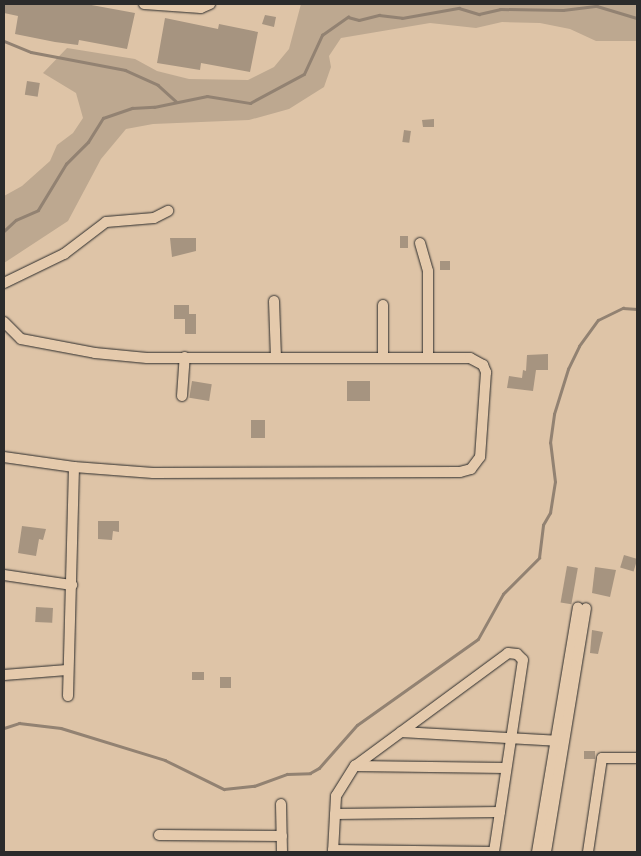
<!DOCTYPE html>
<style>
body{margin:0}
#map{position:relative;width:641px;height:856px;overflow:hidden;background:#dec4a7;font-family:"Shantell Sans",sans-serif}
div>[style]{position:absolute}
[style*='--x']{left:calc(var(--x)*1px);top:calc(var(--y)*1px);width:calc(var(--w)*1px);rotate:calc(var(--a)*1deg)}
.green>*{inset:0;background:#bda890}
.stream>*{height:2.5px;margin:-1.25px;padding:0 1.25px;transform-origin:1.25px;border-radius:1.25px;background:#928272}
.building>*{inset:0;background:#a69480;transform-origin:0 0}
.roads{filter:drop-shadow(0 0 1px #2b2b2b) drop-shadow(0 0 1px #2b2b2b)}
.minor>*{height:10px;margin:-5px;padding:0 5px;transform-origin:5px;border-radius:5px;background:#e5caac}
span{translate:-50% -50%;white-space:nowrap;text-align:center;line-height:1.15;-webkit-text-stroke:4.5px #e5caac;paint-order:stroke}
.frame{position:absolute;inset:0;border:5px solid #2b2b2b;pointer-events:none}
</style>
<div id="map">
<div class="green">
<i style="clip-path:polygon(301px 4px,637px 4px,637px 41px,596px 41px,570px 29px,540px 23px,502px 22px,476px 28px,430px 23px,341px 38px,329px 56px,331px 67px,324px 87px,289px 109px,249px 120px,153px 124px,126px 129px,101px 159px,68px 221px,4px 263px,4px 196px,22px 186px,50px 161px,57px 145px,73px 133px,83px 118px,76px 93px,43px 73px,67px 48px,135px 59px,157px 71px,189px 79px,248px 80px,274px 67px,289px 49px)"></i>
</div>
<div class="stream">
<i style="--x:4;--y:41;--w:29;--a:22"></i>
<i style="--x:31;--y:52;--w:96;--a:10.8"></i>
<i style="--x:125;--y:70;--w:36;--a:24"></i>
<i style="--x:158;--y:85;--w:24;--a:42"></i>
<i style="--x:4;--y:231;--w:16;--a:-43"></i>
<i style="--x:16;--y:220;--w:24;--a:-24"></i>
<i style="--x:38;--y:210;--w:54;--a:-58.7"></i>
<i style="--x:66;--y:164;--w:31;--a:-45"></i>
<i style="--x:88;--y:142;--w:28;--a:-58"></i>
<i style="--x:103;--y:118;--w:31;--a:-19"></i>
<i style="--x:132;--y:108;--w:22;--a:-3"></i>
<i style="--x:154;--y:107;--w:54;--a:-11.7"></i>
<i style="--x:207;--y:96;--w:44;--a:9.2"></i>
<i style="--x:250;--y:103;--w:61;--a:-28.2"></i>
<i style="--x:304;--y:74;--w:43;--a:-65.2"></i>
<i style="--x:322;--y:35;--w:32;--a:-35"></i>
<i style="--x:348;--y:17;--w:11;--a:15"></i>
<i style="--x:359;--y:20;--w:21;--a:-14"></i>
<i style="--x:379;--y:15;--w:23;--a:7"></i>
<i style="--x:402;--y:18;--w:58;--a:-10"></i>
<i style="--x:459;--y:8;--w:21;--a:17"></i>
<i style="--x:479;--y:14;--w:22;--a:-13"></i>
<i style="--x:500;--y:9;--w:63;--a:0.9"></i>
<i style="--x:563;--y:10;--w:34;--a:-7"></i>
<i style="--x:597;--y:6;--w:42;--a:16.7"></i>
<i style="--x:4;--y:728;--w:16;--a:-18"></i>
<i style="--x:19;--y:723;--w:42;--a:6.8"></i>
<i style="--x:61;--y:728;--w:109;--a:17.1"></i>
<i style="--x:165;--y:760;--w:66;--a:26.2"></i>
<i style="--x:224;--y:789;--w:30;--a:-6"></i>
<i style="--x:254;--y:786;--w:35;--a:-20"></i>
<i style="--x:287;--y:774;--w:23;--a:-2"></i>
<i style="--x:310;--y:773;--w:10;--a:-29"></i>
<i style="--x:319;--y:768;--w:57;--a:-48.5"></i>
<i style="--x:357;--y:725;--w:148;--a:-35.4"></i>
<i style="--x:478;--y:639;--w:51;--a:-60.9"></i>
<i style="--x:503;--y:594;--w:51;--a:-45"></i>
<i style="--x:539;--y:558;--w:33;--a:-83"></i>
<i style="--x:543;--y:525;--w:14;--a:-60"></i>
<i style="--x:550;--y:513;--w:31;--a:-81"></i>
<i style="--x:555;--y:482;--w:39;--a:-97"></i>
<i style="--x:550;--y:443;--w:29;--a:-82"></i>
<i style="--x:554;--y:414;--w:47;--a:-72.7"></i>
<i style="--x:568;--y:369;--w:25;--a:-64"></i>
<i style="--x:579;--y:346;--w:32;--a:-54"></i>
<i style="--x:598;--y:320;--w:28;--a:-26"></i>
<i style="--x:623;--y:308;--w:14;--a:4"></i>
</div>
<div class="building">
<i style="clip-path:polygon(4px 4px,86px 4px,135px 13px,127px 49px,79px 40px,78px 45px,55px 42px,15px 34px,18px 16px,4px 13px)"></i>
<i style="clip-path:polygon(265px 15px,276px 17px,274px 27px,262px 24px)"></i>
<i style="clip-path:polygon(165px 18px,218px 29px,219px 24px,258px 32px,250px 72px,201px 63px,200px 70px,157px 63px)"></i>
<i style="left:27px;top:81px;width:13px;height:14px;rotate:9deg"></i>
<i style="clip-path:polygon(434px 119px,434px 127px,423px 127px,422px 120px)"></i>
<i style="left:404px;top:130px;width:7px;height:12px;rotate:8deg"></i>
<i style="left:400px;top:236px;width:8px;height:12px"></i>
<i style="clip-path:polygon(170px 238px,196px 238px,196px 251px,172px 257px)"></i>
<i style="left:440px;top:261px;width:10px;height:9px"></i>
<i style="clip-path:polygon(174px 305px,189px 305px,189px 314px,196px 314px,196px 334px,185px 334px,185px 319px,174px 319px)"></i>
<i style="clip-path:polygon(548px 354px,548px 370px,536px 370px,533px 391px,507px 388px,509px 376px,522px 378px,523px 370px,526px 371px,527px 355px)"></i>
<i style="left:192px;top:381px;width:20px;height:17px;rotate:9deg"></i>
<i style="left:370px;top:381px;width:20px;height:23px;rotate:90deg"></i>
<i style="left:265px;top:420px;width:18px;height:14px;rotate:90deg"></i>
<i style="clip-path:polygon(98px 521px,119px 521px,119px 532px,113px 531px,112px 540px,98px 539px)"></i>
<i style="clip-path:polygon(22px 526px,46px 529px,43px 540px,39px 539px,36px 556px,18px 553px)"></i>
<i style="left:624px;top:555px;width:14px;height:13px;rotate:17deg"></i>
<i style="left:567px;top:566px;width:11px;height:37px;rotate:10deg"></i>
<i style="clip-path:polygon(595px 567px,616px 570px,610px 597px,592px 593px)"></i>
<i style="left:36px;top:607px;width:17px;height:15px;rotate:3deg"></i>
<i style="clip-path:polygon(592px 630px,603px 632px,598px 654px,590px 653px)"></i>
<i style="left:192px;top:672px;width:12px;height:8px"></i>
<i style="left:220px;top:677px;width:11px;height:11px"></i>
<i style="left:595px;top:751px;width:8px;height:11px;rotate:90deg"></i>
</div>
<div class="roads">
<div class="minor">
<i style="--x:144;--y:4;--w:57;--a:4"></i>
<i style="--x:201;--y:8;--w:10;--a:-24"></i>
<i style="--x:420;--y:243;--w:29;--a:74"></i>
<i style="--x:428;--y:271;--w:86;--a:90"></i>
<i style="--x:4;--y:283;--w:67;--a:-25.8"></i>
<i style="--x:64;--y:254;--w:53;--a:-37.3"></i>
<i style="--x:106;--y:222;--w:48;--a:-4.8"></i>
<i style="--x:154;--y:218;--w:16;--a:-27"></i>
<i style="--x:274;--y:301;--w:56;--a:88"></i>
<i style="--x:383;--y:305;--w:51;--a:90"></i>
<i style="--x:4;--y:322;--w:24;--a:45"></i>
<i style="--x:21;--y:339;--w:75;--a:10.7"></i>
<i style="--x:95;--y:353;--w:52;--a:5.5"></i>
<i style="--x:147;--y:358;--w:323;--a:0"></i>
<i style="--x:470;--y:358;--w:15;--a:28"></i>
<i style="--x:483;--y:365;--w:8;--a:67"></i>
<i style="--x:486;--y:372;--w:85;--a:94"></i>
<i style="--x:480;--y:457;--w:15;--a:127"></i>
<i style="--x:471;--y:469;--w:11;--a:165"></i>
<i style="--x:460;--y:472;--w:307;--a:179.8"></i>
<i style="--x:153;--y:473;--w:79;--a:-175.7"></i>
<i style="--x:74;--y:467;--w:71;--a:-171.9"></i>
<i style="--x:182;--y:396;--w:39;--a:-86"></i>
<i style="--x:4;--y:575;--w:69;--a:8.4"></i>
<i style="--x:4;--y:675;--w:63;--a:-4.5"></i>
<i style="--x:68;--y:696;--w:229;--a:-88.5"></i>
<i style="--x:401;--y:732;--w:160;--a:3.2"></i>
<i style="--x:355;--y:766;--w:151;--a:0.8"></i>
<i style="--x:281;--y:804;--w:48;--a:88.8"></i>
<i style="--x:335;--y:814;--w:165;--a:-0.7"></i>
<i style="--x:159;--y:835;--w:123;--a:0.5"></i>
<i style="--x:333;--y:850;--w:161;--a:0.7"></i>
<i style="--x:333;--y:852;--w:56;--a:-86.9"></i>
<i style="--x:336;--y:796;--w:36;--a:-58"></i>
<i style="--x:355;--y:766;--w:190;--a:-36.4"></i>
<i style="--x:508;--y:653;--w:9;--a:6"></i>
<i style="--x:517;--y:654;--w:8;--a:45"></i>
<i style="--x:523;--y:660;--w:194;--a:98.6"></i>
<i style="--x:537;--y:852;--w:248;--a:-80.5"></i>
<i style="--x:546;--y:852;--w:247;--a:-80.7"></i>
<i style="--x:588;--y:852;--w:95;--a:-81.5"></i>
<i style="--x:602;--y:758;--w:35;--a:0"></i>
</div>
</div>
<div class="frame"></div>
</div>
